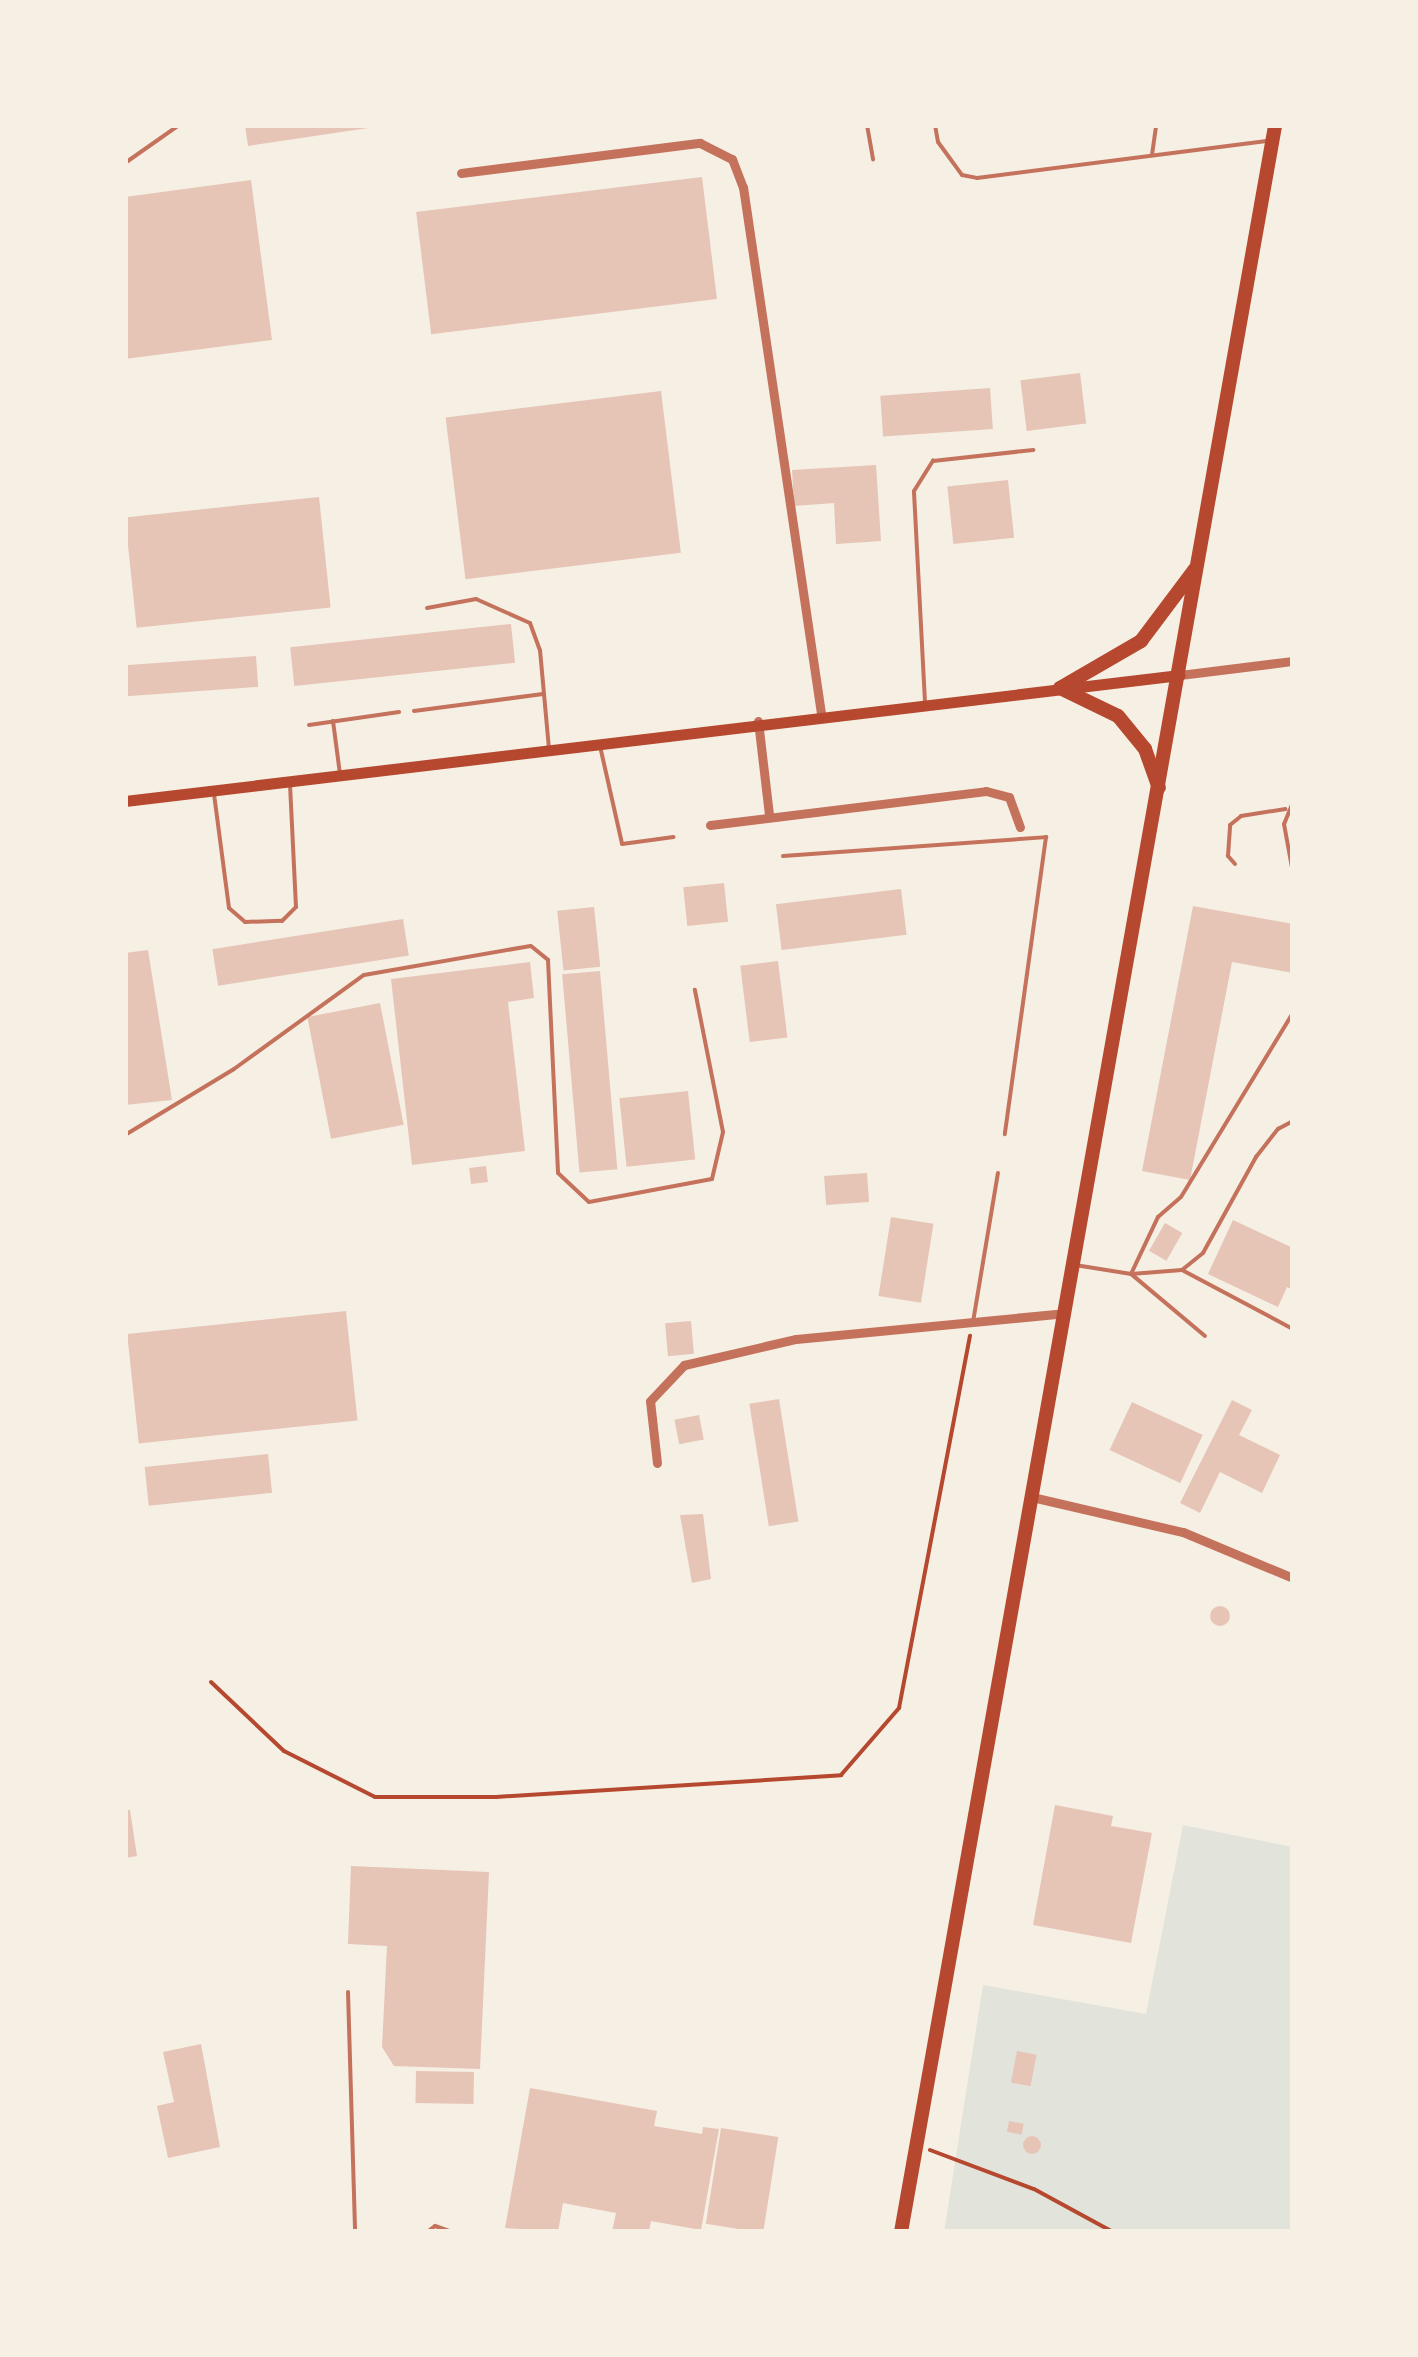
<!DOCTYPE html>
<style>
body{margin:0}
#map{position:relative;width:1418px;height:2357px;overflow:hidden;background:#f6efe4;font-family:Merriweather,serif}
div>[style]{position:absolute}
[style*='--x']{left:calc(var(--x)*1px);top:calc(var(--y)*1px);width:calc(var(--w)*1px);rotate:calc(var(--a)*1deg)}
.green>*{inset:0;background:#e2e4dc}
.building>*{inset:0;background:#e6c5b7;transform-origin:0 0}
.round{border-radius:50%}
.path>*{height:4px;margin:-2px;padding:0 2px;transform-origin:2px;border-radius:2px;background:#b5482f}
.service>*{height:4px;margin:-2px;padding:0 2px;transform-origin:2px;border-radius:2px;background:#c5725c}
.minor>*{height:9px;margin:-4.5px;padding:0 4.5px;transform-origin:4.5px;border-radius:4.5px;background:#c5725c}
.secondary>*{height:11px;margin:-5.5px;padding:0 5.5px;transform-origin:5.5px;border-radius:5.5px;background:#b5482f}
.trunk>*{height:14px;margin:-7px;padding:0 7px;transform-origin:7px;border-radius:7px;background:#b5482f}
span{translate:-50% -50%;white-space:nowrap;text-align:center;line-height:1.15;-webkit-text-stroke:9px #f6efe4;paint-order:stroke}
.frame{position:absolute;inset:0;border:128px solid #f6efe4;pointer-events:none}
</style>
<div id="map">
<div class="green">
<i style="clip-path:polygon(1183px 1825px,1293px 1847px,1293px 2232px,944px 2232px,983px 1985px,1146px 2014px)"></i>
</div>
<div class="building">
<i style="clip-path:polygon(245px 125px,374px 125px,375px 127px,248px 146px)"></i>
<i style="left:702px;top:177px;width:123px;height:288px;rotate:83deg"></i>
<i style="clip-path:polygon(251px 180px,272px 340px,125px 359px,125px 197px)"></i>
<i style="left:1080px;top:373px;width:51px;height:60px;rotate:83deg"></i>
<i style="left:990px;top:388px;width:41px;height:110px;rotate:86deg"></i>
<i style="left:661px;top:391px;width:163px;height:217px;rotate:83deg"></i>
<i style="clip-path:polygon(876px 465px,881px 541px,836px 544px,834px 503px,794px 506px,792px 470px)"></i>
<i style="left:1008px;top:480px;width:58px;height:61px;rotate:84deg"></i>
<i style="left:319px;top:497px;width:111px;height:195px;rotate:84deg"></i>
<i style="left:511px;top:624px;width:39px;height:222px;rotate:84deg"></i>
<i style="left:256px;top:656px;width:31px;height:132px;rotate:86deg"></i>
<i style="left:724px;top:883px;width:39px;height:41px;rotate:84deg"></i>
<i style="left:901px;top:889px;width:46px;height:126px;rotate:83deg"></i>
<i style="clip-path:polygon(1193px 906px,1293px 924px,1293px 973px,1232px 962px,1190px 1180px,1142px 1171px)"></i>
<i style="left:594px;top:907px;width:60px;height:37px;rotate:84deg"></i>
<i style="left:403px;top:919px;width:37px;height:193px;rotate:81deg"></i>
<i style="clip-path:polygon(148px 950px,172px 1100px,125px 1105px,125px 953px)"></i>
<i style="left:778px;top:961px;width:77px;height:38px;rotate:83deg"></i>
<i style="clip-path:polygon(530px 962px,534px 998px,508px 1002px,525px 1151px,412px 1165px,391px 979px)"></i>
<i style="left:600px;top:971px;width:199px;height:38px;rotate:85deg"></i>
<i style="left:380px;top:1003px;width:124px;height:74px;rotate:79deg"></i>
<i style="left:688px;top:1091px;width:69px;height:69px;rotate:84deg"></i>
<i style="left:486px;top:1166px;width:16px;height:17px;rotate:83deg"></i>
<i style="left:867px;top:1173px;width:29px;height:43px;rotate:86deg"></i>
<i style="left:891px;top:1217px;width:43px;height:80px;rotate:9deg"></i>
<i style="clip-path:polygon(1233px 1220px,1293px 1248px,1293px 1290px,1287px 1287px,1278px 1307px,1208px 1274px)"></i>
<i style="left:1165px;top:1223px;width:20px;height:32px;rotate:30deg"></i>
<i style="left:346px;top:1311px;width:110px;height:220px;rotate:84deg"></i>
<i style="left:691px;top:1321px;width:33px;height:26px;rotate:85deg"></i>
<i style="left:779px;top:1399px;width:124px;height:30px;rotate:81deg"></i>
<i style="clip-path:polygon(1232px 1400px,1252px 1410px,1239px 1435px,1280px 1455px,1262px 1493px,1220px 1472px,1200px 1513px,1180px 1503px)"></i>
<i style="left:1132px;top:1402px;width:78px;height:53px;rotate:25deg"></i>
<i style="left:699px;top:1415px;width:25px;height:25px;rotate:79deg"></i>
<i style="left:268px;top:1454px;width:39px;height:124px;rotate:84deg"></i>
<i style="clip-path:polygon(703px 1514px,711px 1579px,692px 1583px,680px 1515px)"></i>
<i class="round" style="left:1210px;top:1606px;width:20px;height:20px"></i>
<i style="clip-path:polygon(1055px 1805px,1113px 1816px,1111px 1826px,1152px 1833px,1131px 1943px,1033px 1925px)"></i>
<i style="clip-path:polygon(125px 1810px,130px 1810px,137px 1856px,125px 1858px)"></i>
<i style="clip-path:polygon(351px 1866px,489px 1872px,480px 2069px,394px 2066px,382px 2047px,387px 1946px,348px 1944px)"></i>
<i style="clip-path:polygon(201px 2044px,220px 2147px,168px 2158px,157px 2106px,174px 2102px,163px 2052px)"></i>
<i style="left:1017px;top:2051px;width:20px;height:32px;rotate:11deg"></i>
<i style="left:416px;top:2071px;width:58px;height:32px;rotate:1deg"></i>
<i style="clip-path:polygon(530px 2088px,657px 2111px,654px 2126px,702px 2134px,703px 2127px,719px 2129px,701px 2230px,651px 2221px,649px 2232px,612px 2232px,616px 2213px,563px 2203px,558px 2232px,505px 2228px)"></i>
<i style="left:1009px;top:2121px;width:15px;height:11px;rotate:11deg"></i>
<i style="left:721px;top:2128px;width:58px;height:97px;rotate:9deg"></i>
<i class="round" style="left:1023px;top:2136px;width:18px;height:18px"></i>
</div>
<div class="path">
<i style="--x:211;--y:1682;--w:100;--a:43.4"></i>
<i style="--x:284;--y:1751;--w:102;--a:26.8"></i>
<i style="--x:375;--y:1797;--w:121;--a:0"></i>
<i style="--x:496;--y:1797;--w:346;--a:-3.6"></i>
<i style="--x:841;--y:1775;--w:89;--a:-49.1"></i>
<i style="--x:899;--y:1708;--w:379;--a:-79.2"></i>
<i style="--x:930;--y:2150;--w:111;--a:20.6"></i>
<i style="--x:1034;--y:2189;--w:90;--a:28.6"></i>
</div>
<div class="service">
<i style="--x:867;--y:125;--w:35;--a:80"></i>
<i style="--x:935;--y:125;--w:17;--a:80"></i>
<i style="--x:938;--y:142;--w:41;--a:54"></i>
<i style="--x:962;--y:175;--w:15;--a:11"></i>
<i style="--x:977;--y:178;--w:292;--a:-7.3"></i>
<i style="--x:1152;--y:155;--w:30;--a:-82"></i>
<i style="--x:125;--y:163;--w:66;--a:-35.1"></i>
<i style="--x:427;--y:608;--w:50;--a:-10.4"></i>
<i style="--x:476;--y:599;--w:59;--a:24"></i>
<i style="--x:530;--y:623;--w:29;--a:70"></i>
<i style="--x:540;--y:650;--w:98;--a:84.8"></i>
<i style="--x:925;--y:702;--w:211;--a:-93"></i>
<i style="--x:914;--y:491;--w:36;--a:-58"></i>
<i style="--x:933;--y:461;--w:101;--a:-6.3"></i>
<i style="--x:414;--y:711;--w:130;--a:-7.5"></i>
<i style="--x:333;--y:721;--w:53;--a:82.5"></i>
<i style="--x:309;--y:725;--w:91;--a:-8.2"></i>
<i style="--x:600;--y:746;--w:100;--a:77.3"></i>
<i style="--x:622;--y:844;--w:52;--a:-7.7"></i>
<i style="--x:214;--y:794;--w:115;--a:82.5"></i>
<i style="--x:229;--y:908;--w:21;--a:41"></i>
<i style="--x:245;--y:922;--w:37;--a:-2"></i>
<i style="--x:282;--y:921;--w:20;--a:-45"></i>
<i style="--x:296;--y:907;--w:122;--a:-92.8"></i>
<i style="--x:1293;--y:802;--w:24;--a:112"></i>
<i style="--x:1284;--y:824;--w:50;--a:79.6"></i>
<i style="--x:783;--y:856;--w:264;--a:-4.1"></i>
<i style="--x:1046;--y:837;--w:300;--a:97.9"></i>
<i style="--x:1235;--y:864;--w:11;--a:-131"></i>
<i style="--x:1228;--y:856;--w:31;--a:-86"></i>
<i style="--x:1230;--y:825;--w:14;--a:-39"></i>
<i style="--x:1241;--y:816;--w:45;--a:-9"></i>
<i style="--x:125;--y:1135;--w:127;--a:-31.2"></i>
<i style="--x:234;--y:1069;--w:160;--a:-35.9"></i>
<i style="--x:364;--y:975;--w:169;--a:-9.9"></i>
<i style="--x:531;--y:946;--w:22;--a:39"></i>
<i style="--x:548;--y:960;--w:213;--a:87.3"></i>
<i style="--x:558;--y:1173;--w:42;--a:43.1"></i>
<i style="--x:589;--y:1202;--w:125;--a:-10.6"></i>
<i style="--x:712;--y:1179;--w:48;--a:-76.8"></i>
<i style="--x:723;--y:1132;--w:145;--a:-101.2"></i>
<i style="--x:1075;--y:1265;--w:57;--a:9.1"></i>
<i style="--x:1131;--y:1274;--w:51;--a:-4.5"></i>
<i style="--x:1182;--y:1270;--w:27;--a:-39"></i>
<i style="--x:1203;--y:1253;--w:110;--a:-61.1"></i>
<i style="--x:1256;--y:1157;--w:36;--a:-52"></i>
<i style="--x:1278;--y:1129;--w:17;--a:-28"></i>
<i style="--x:1182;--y:1270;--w:126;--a:28"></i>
<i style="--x:973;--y:1322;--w:151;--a:-80.5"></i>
<i style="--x:1205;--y:1336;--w:97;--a:-140"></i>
<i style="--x:1131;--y:1274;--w:63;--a:-64.7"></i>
<i style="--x:1158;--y:1217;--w:30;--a:-41"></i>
<i style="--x:1181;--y:1197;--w:215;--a:-58.7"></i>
<i style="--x:348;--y:1992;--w:240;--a:88.3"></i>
<i style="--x:427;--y:2232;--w:10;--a:-37"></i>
<i style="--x:435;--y:2226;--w:18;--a:19"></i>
</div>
<div class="minor">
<i style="--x:461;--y:173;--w:241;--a:-7.2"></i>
<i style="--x:700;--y:143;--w:36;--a:27"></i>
<i style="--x:732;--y:159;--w:30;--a:69"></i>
<i style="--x:743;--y:187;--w:532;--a:81.57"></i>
<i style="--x:1180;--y:675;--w:114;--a:-7.1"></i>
<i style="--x:758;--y:721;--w:94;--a:83.3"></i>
<i style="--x:710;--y:825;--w:278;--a:-7"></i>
<i style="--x:986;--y:791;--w:24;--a:15"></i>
<i style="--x:1009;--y:797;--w:32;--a:70"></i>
<i style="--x:657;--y:1463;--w:62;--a:-96.4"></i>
<i style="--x:650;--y:1401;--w:50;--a:-46.6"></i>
<i style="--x:684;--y:1365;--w:115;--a:-13.1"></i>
<i style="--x:796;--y:1339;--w:269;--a:-5.5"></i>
<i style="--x:1032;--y:1497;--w:155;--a:13.1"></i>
<i style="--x:1183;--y:1532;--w:119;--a:22.7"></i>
</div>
<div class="secondary">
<i style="--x:125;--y:801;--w:1062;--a:-6.81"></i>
</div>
<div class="trunk">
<i style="--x:1060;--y:688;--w:94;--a:-30.1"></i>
<i style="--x:1141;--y:641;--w:90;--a:-53.1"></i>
<i style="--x:1060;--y:688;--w:64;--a:25.8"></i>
<i style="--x:1118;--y:716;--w:43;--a:50.7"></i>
<i style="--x:1145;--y:749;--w:41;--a:70.3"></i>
<i style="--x:901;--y:2232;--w:2140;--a:-79.93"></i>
</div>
<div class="frame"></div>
</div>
